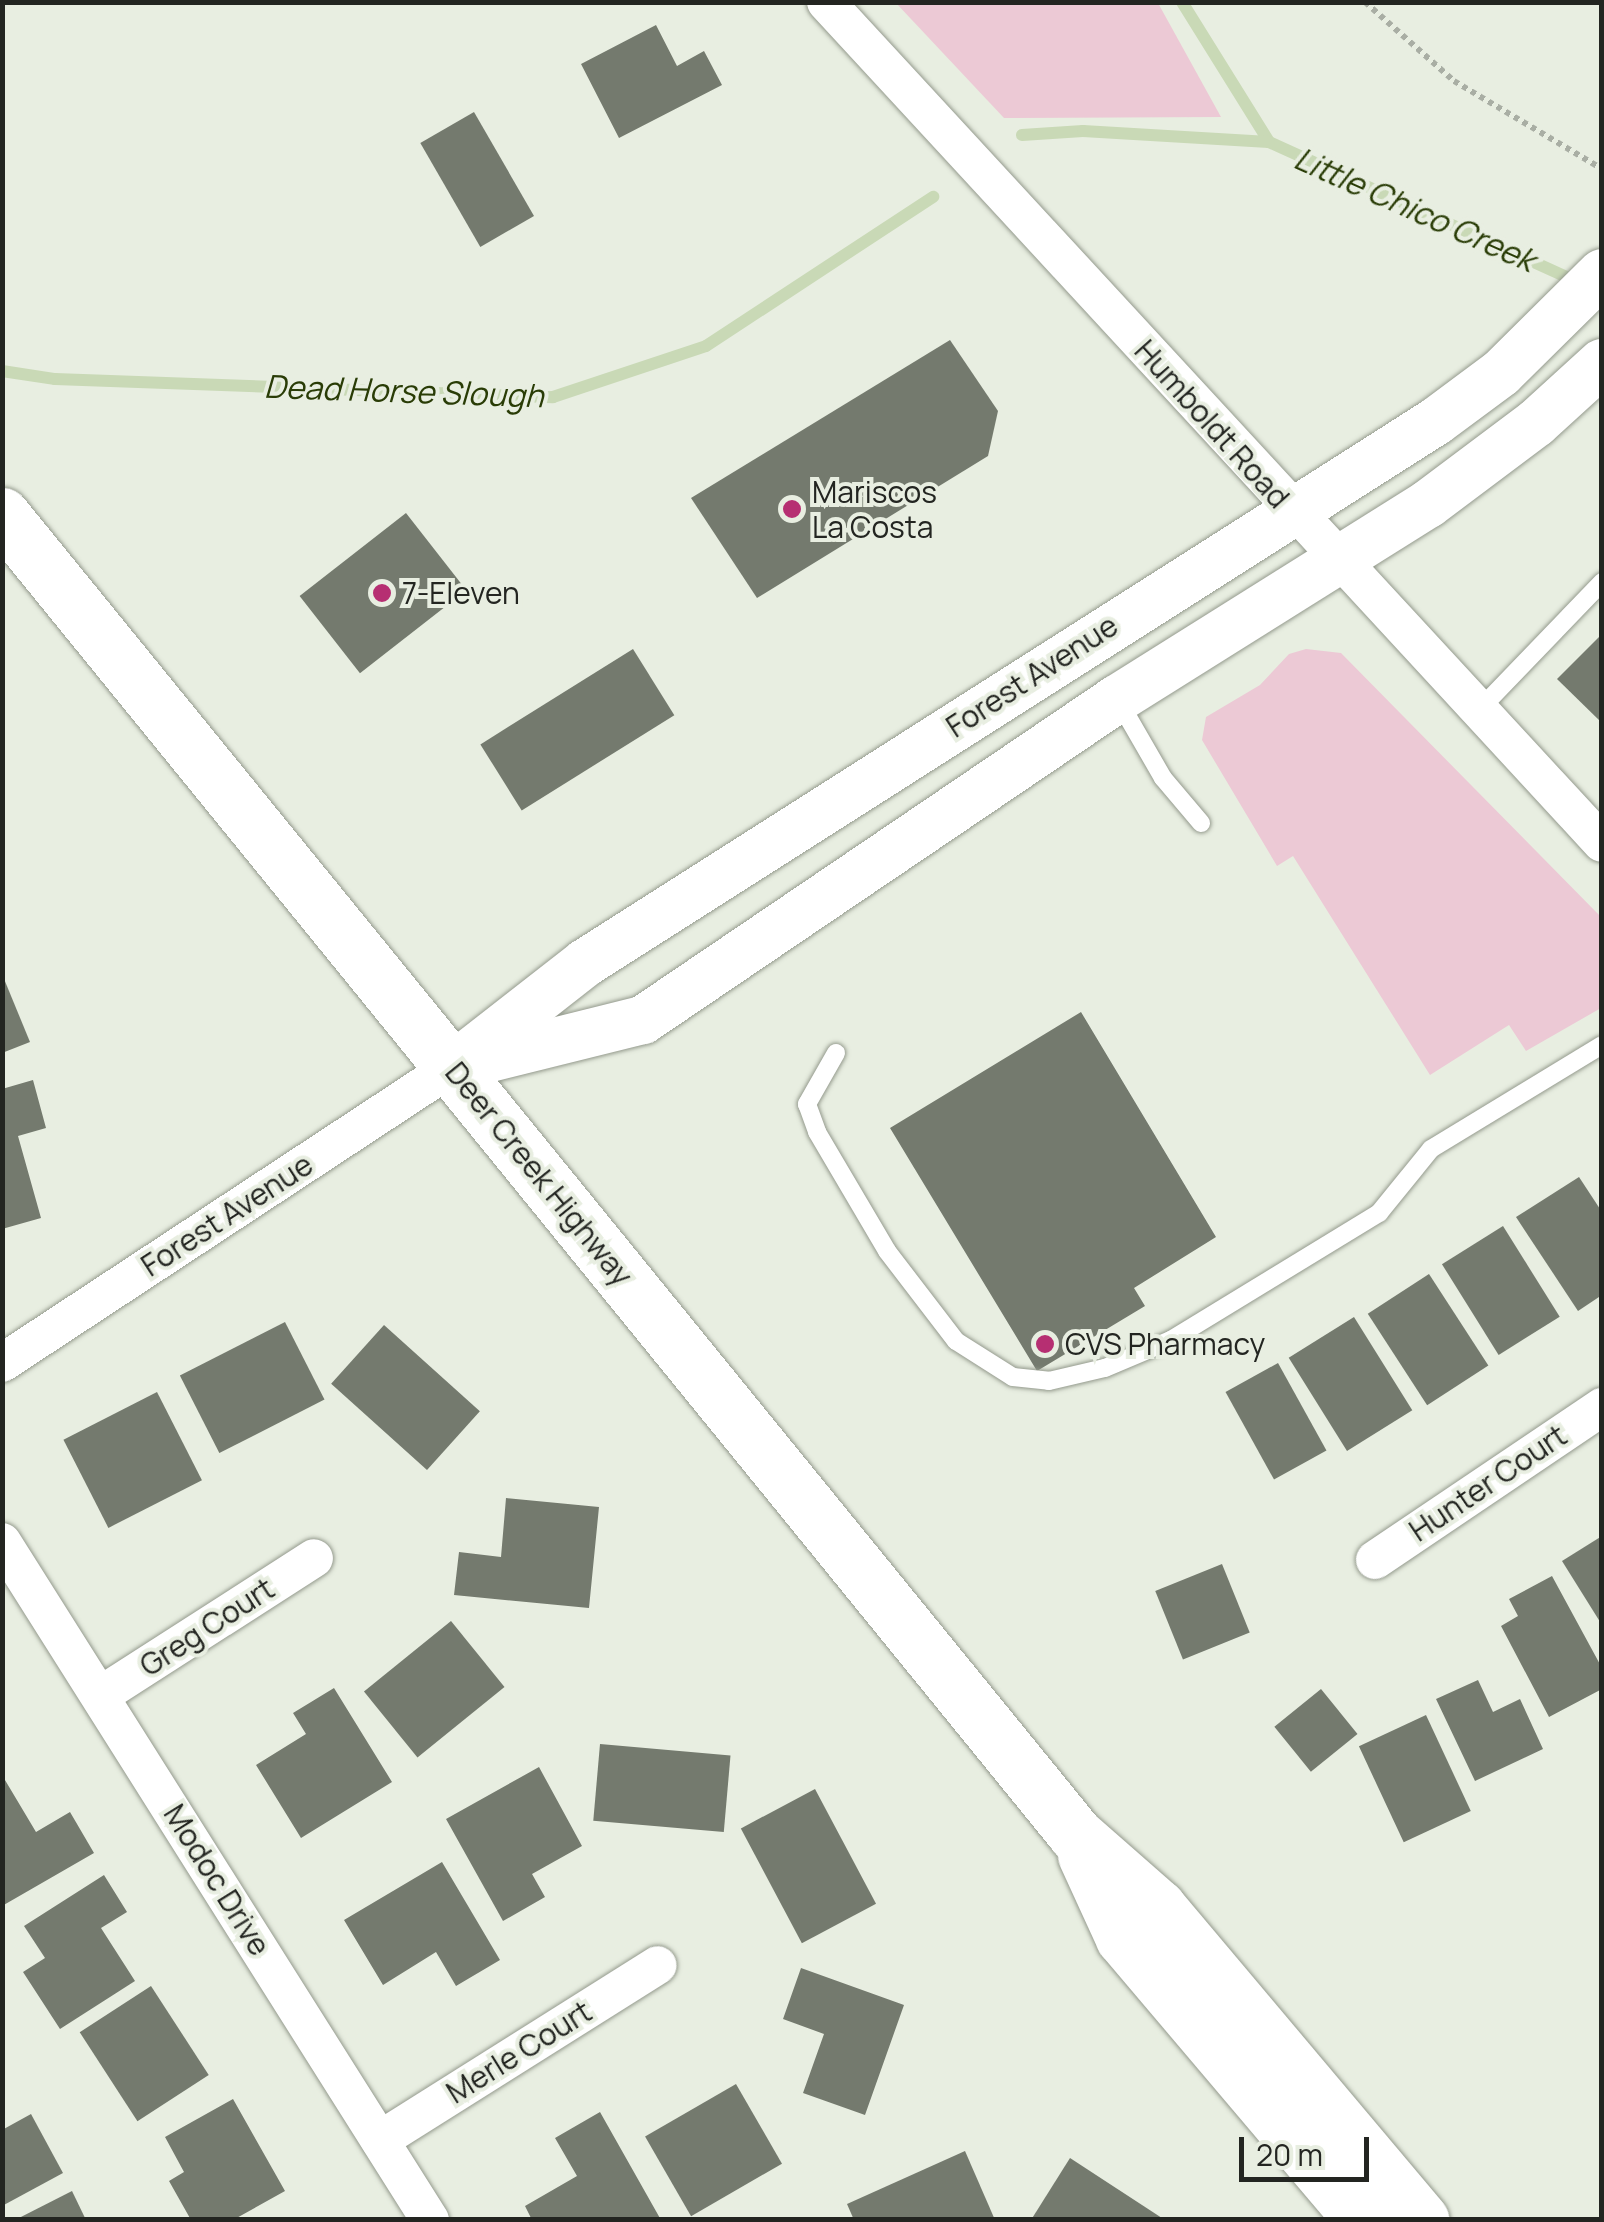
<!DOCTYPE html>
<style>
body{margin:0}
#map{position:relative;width:1604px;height:2222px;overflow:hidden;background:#e8eee1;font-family:Manrope,sans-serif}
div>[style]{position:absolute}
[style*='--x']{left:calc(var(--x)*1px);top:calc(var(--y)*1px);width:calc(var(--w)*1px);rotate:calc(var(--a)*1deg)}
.green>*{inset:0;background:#ecc9d5}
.stream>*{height:12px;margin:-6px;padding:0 6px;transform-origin:6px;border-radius:6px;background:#c9d9b6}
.building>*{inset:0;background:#747a6e;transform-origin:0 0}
.path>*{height:6px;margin-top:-3px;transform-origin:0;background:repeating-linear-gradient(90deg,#a9aea4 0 5px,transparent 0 10px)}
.roads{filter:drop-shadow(0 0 2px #949a8d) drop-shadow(0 0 2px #949a8d)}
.service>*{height:18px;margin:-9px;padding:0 9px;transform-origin:9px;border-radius:9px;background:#fff}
.minor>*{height:38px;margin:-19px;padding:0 19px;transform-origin:19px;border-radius:19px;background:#fff}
.tertiary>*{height:48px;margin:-24px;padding:0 24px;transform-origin:24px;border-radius:24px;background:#fff}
.primary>*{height:55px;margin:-27.5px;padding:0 27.5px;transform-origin:27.5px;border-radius:27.5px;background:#fff}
.dots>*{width:28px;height:28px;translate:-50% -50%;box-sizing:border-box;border:5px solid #e8eee1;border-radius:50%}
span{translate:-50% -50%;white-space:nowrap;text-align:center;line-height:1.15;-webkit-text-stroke:8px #e8eee1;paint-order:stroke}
.street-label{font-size:30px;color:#232521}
.poi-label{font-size:30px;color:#232521}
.left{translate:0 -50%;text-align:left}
.water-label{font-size:32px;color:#293c06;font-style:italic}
.frame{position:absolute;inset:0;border:5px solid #232521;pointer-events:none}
.scale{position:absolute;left:1239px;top:2137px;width:130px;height:45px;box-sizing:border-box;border:5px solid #232521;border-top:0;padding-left:12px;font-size:30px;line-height:35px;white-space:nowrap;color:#232521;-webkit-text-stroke:8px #e8eee1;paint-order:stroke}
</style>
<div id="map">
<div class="green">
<i style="clip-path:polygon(896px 3px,1158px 3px,1221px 117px,1004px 118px)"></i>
<i style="clip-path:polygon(1306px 649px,1341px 653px,1601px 917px,1601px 1008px,1526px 1051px,1509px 1025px,1430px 1075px,1293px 856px,1277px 866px,1202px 740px,1206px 717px,1260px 685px,1289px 654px)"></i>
</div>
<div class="stream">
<i style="--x:1182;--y:2;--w:165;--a:58.1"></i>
<i style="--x:1269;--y:142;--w:338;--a:24.4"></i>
<i style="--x:1022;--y:135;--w:61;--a:-3.8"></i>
<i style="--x:1083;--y:131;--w:186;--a:3.4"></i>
<i style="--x:2;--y:371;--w:54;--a:8.6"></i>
<i style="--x:55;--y:379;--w:498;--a:2.1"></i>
<i style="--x:553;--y:397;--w:161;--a:-18.4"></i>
<i style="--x:706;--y:346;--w:272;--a:-33.3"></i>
</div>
<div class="building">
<i style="clip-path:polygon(656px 25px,677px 66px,704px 51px,722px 85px,619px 138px,581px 64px)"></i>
<i style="left:474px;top:112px;width:120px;height:62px;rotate:60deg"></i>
<i style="clip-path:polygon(950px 340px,998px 411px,988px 456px,757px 598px,691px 498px)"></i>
<i style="left:406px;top:513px;width:98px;height:135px;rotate:52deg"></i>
<i style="clip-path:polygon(1602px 634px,1602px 723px,1557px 679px)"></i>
<i style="left:633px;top:649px;width:78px;height:180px;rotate:58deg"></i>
<i style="clip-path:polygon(2px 974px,30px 1042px,2px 1053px)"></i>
<i style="clip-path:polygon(1081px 1012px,1216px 1237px,1134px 1288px,1145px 1306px,1037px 1371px,890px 1128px)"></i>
<i style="clip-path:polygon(33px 1080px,46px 1128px,18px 1136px,41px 1218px,2px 1229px,2px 1089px)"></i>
<i style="clip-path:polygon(1579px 1177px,1602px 1212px,1602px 1295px,1578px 1311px,1516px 1217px)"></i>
<i style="left:1503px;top:1226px;width:107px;height:72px;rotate:58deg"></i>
<i style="left:1429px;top:1274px;width:109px;height:73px;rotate:57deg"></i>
<i style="left:1354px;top:1317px;width:110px;height:77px;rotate:58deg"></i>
<i style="left:285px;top:1322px;width:87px;height:118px;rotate:63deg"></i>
<i style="left:384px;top:1325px;width:129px;height:79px;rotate:42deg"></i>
<i style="left:1278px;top:1363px;width:100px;height:60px;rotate:61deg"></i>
<i style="left:157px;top:1392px;width:99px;height:105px;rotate:63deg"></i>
<i style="clip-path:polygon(506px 1498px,599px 1507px,589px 1608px,454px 1595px,459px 1552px,501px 1557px)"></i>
<i style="clip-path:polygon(1602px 1536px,1602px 1625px,1562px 1561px)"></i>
<i style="left:1222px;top:1564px;width:74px;height:72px;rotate:68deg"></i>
<i style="clip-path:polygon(1552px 1576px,1602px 1668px,1602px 1689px,1549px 1717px,1501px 1626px,1518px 1616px,1509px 1599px)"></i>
<i style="left:451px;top:1621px;width:85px;height:112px;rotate:51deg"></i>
<i style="clip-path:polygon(1478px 1680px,1493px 1712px,1520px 1699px,1543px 1749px,1475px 1781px,1436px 1699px)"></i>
<i style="clip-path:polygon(334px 1688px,392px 1782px,301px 1838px,256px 1765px,306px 1734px,293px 1713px)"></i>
<i style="left:1321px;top:1689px;width:58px;height:60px;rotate:51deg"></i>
<i style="left:1426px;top:1715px;width:106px;height:74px;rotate:65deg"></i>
<i style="left:600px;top:1744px;width:131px;height:77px;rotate:5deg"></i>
<i style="clip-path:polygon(539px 1767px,582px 1846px,532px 1874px,545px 1897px,503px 1921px,446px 1819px)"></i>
<i style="clip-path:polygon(2px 1775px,36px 1832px,70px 1812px,94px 1853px,2px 1906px)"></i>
<i style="left:815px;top:1789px;width:130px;height:84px;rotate:62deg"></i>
<i style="clip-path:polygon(442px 1862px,500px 1960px,456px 1986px,436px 1952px,383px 1985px,344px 1920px)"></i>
<i style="clip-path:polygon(104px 1875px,127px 1912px,101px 1928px,135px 1981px,60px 2029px,23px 1972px,45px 1958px,24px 1926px)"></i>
<i style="clip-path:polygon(801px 1968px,904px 2005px,865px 2115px,803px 2093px,824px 2034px,783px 2019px)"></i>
<i style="left:151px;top:1986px;width:106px;height:85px;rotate:57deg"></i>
<i style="left:736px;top:2084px;width:92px;height:105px;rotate:60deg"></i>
<i style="clip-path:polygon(233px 2099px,285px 2191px,233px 2220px,191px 2220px,169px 2181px,184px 2172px,165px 2137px)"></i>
<i style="clip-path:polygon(600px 2112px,661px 2220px,532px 2220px,525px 2206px,577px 2176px,555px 2138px)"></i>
<i style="clip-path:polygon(31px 2114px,63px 2173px,2px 2206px,2px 2130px)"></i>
<i style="clip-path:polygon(965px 2151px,995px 2220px,854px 2220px,847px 2204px)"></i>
<i style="clip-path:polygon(1070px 2158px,1165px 2220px,1031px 2220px)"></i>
<i style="clip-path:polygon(72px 2191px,86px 2220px,15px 2220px)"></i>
</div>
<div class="path">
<i style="--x:1365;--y:2;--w:119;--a:41.6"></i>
<i style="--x:1454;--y:81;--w:172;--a:30.7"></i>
</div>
<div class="roads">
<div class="service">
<i style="--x:1118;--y:700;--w:90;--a:60"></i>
<i style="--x:1163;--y:778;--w:59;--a:49.8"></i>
<i style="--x:1479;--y:710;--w:178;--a:-46.1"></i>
<i style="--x:836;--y:1053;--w:59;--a:119.6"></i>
<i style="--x:807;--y:1104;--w:30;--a:70"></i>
<i style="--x:817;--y:1132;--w:138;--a:59.5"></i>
<i style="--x:887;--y:1251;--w:113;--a:52.5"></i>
<i style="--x:956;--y:1341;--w:67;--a:32.3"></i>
<i style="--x:1013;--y:1377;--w:36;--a:6"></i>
<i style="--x:1049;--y:1381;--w:57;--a:-13.1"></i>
<i style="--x:1105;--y:1368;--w:72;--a:-23"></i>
<i style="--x:1171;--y:1340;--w:244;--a:-31.4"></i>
<i style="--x:1379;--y:1213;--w:82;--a:-50.9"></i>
<i style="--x:1431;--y:1149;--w:200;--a:-31.3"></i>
</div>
<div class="minor">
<i style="--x:826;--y:2;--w:1144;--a:47.3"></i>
<i style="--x:2;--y:1363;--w:539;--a:-33.34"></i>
<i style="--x:2;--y:1542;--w:802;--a:57.74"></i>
<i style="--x:1375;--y:1560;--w:274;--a:-34"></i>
<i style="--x:101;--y:1695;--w:253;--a:-32.7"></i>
<i style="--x:380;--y:2140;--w:328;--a:-32.2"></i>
</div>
<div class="tertiary">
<i style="--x:470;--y:1063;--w:178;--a:-14"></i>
<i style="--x:643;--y:1020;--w:572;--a:-34.11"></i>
<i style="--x:1117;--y:699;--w:367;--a:-32.1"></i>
<i style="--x:1428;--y:504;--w:135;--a:-36.9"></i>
<i style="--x:1536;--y:423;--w:89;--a:-42.3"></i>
<i style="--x:452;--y:1067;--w:169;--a:-38"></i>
<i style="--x:585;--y:963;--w:1008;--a:-32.48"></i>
<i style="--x:1435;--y:422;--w:82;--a:-36.6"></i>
<i style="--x:1501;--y:373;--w:142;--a:-44.7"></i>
</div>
<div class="primary">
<i style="--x:2;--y:515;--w:1700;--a:50.87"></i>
<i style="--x:1075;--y:1834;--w:111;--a:41.3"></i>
<i style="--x:1158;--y:1907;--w:409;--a:49.9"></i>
<i style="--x:1085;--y:1855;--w:91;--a:65.4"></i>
<i style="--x:1123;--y:1938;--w:370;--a:49.7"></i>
</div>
</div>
<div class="dots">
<i style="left:792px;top:509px;background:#b62f72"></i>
<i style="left:382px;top:593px;background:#b62f72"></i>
<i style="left:1045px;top:1344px;background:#b62f72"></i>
</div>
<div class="street-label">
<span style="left:1212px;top:424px;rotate:48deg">Humboldt Road</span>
<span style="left:1032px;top:676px;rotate:-33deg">Forest Avenue</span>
<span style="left:539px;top:1174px;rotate:51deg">Deer Creek Highway</span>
<span style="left:227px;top:1215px;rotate:-33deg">Forest Avenue</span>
<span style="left:1488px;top:1483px;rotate:-34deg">Hunter Court</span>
<span style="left:207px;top:1627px;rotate:-33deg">Greg Court</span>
<span style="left:217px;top:1880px;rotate:58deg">Modoc Drive</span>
<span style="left:519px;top:2052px;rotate:-32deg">Merle Court</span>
</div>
<div class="poi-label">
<span class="left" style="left:812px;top:509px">Mariscos<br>La Costa</span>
<span class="left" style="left:402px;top:593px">7-Eleven</span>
<span class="left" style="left:1065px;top:1344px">CVS Pharmacy</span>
</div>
<div class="water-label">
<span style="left:1415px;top:209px;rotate:24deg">Little Chico Creek</span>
<span style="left:404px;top:391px;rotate:2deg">Dead Horse Slough</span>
</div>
<div class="frame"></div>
<div class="scale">20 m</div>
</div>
